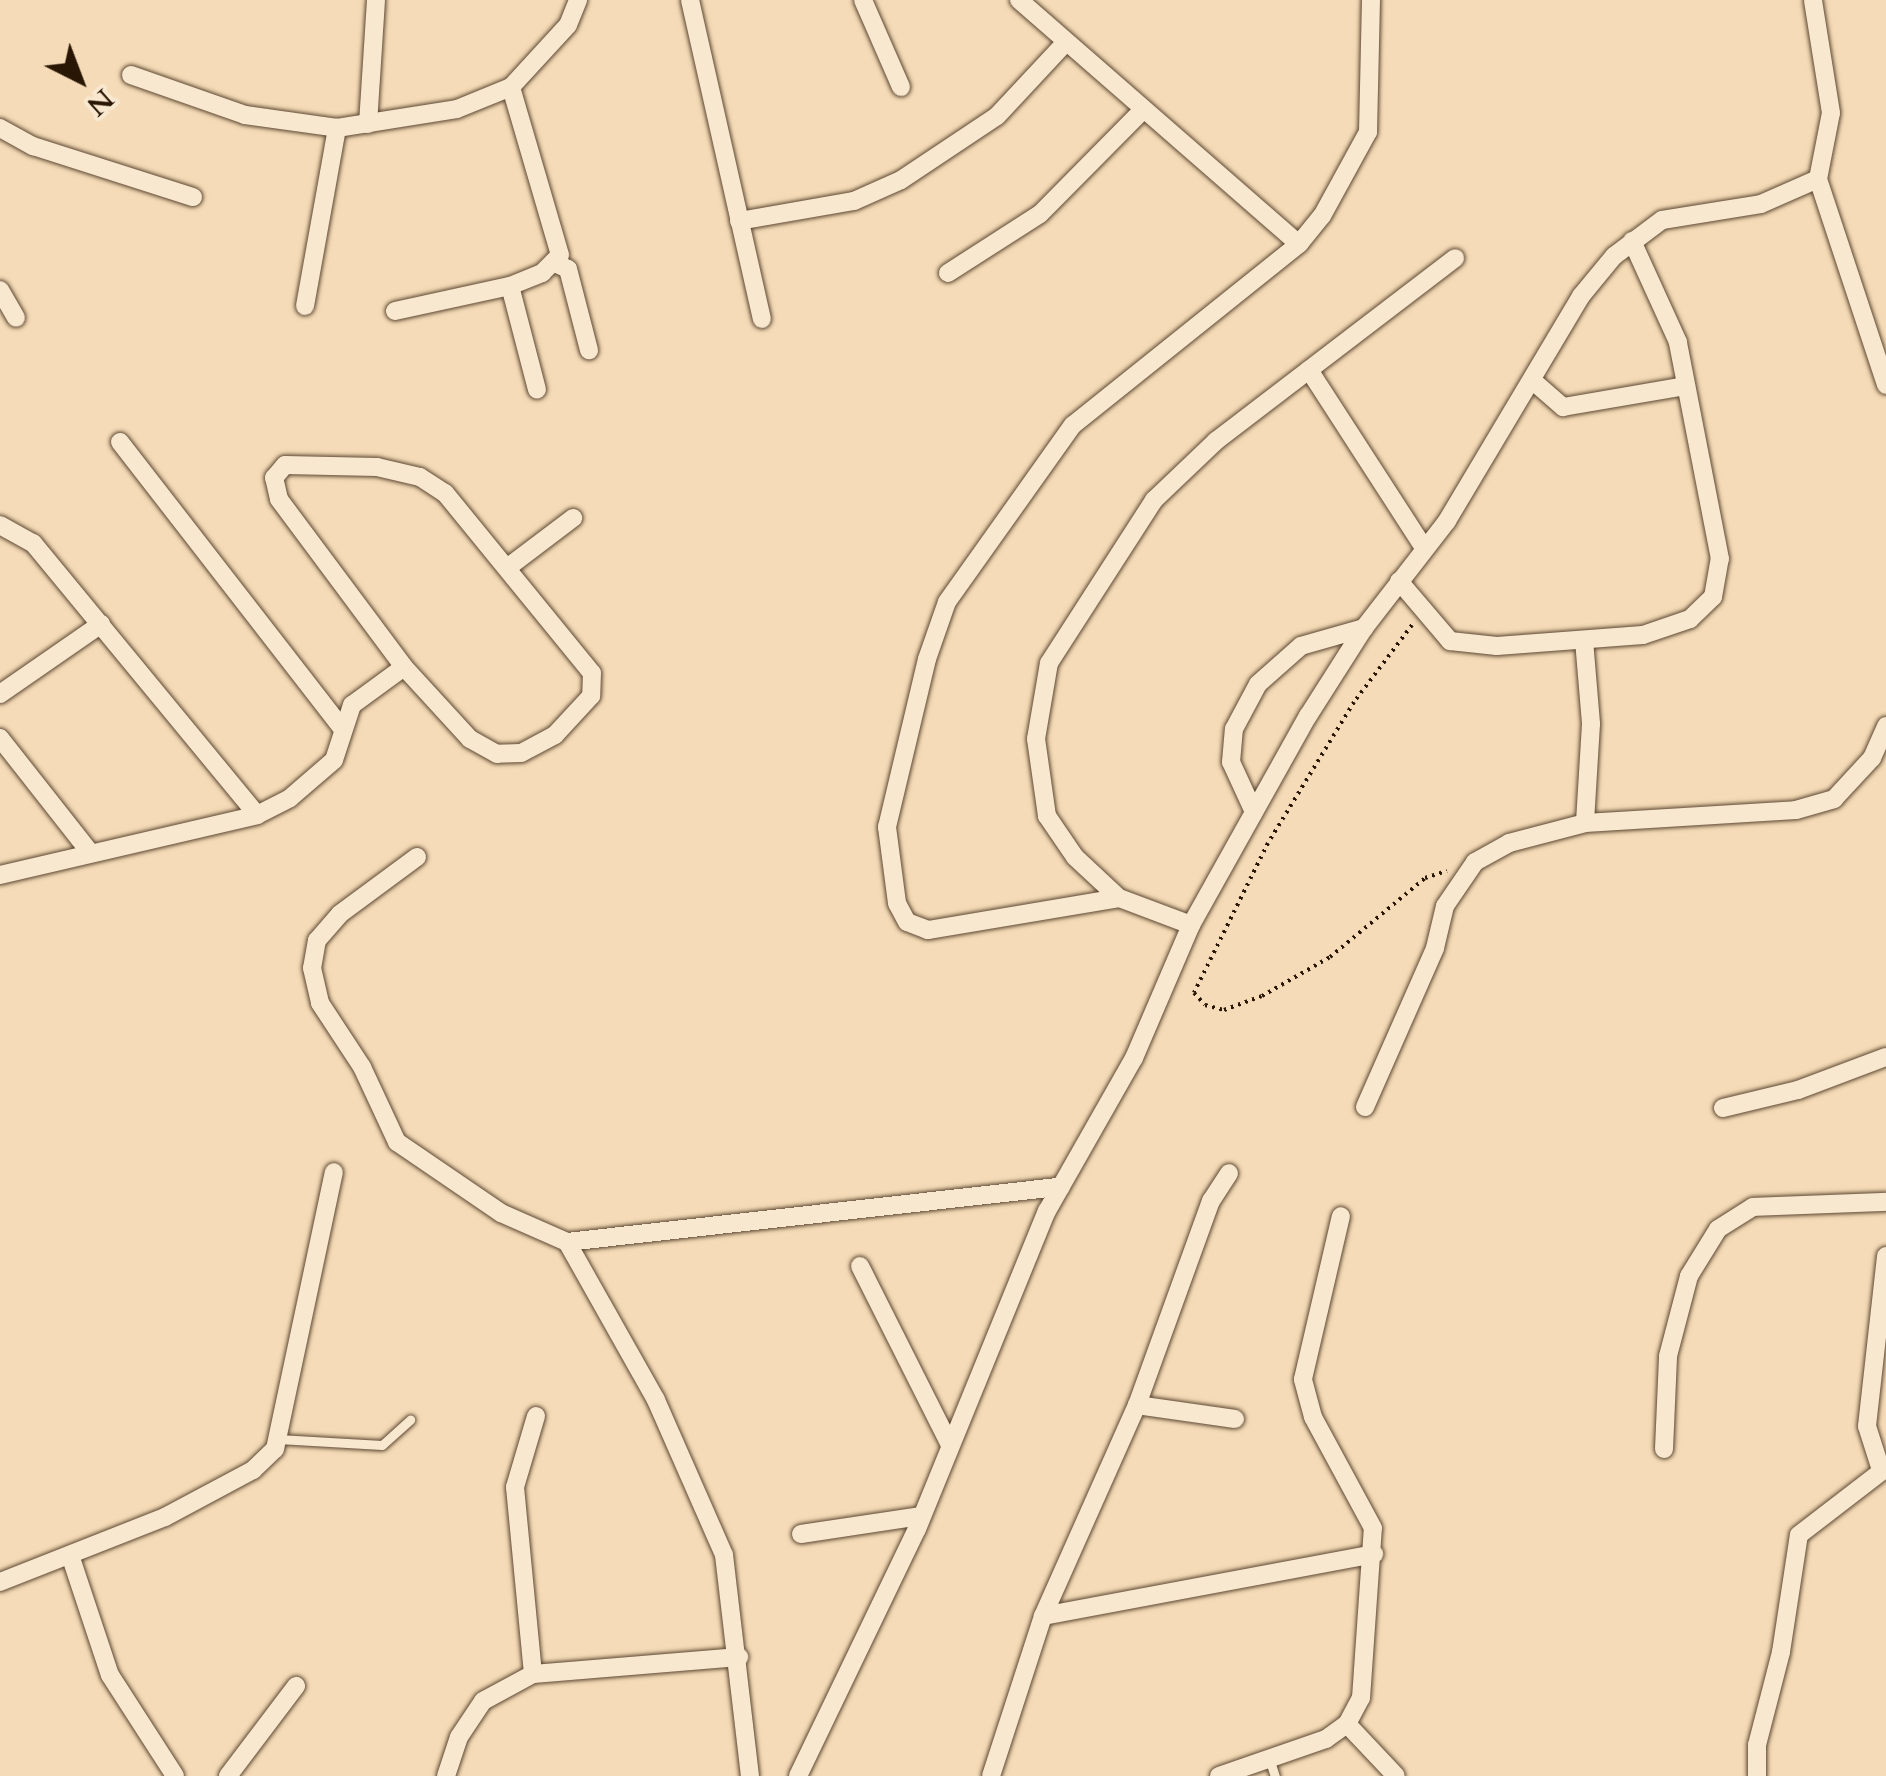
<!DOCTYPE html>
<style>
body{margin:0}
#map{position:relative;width:1886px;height:1776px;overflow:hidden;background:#f5dbb7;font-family:Cardo,serif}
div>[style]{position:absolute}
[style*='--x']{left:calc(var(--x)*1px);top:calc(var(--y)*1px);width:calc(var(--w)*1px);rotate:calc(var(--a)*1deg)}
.path>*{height:4px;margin-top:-2px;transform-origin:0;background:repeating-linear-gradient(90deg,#291604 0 2.5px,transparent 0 7.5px)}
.roads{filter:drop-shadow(0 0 2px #5c4731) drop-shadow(0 0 2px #5c4731)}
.service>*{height:9px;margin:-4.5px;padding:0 4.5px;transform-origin:4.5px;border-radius:4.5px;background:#f8e8d0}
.minor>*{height:18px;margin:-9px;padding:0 9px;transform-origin:9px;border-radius:9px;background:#f8e8d0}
span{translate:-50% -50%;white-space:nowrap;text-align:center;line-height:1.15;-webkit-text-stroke:9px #f8e8d0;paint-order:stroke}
.north{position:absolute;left:30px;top:30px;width:100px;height:100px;-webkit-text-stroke:8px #f8e8d0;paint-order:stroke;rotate:138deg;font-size:28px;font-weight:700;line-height:40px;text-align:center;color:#291604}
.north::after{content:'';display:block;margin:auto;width:35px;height:45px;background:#291604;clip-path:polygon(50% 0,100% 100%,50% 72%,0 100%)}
</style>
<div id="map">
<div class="path">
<i style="--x:1412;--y:625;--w:96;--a:127"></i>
<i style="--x:1354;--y:702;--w:165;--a:121.4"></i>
<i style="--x:1268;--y:843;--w:167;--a:116.3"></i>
<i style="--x:1194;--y:993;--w:16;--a:47"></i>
<i style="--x:1205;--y:1005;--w:20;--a:15"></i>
<i style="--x:1224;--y:1010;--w:40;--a:-20.2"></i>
<i style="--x:1262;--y:996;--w:78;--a:-29.8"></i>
<i style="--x:1330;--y:957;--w:124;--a:-39.7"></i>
<i style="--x:1425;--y:878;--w:23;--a:-18"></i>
</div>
<div class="roads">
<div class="service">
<i style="--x:278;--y:1439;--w:104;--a:3.3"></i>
<i style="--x:382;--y:1445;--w:38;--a:-42"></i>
<i style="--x:1269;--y:1758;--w:19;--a:72"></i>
</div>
<div class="minor">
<i style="--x:690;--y:0;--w:327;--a:77.3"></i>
<i style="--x:863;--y:0;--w:95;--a:66.4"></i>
<i style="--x:1019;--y:0;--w:371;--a:41.1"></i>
<i style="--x:131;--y:75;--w:121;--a:19.3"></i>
<i style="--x:245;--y:115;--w:93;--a:8"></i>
<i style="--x:337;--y:128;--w:121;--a:-9"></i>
<i style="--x:457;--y:109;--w:58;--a:-22.2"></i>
<i style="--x:511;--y:87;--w:84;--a:-47.4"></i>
<i style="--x:568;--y:25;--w:27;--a:-68"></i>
<i style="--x:368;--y:124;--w:124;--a:-86.3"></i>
<i style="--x:0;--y:128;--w:38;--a:29"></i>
<i style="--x:33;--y:146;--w:168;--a:17.7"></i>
<i style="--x:1818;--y:179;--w:217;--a:71.7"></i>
<i style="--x:739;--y:221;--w:117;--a:-9.9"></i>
<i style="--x:854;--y:201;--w:51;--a:-24.1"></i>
<i style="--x:901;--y:180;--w:115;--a:-33.7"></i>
<i style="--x:997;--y:116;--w:100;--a:-47"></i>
<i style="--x:555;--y:263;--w:14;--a:25"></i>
<i style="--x:568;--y:269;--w:84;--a:75.5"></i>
<i style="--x:948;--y:273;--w:109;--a:-32.7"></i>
<i style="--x:1040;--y:214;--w:145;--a:-45.3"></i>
<i style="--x:510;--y:286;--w:107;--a:75.4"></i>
<i style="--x:0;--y:290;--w:32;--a:60"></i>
<i style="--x:305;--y:306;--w:181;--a:-79.8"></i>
<i style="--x:395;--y:311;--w:118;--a:-12.3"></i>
<i style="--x:510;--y:286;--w:35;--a:-22"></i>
<i style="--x:542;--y:273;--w:25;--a:-45"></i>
<i style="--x:560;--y:255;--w:175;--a:-106.3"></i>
<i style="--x:1309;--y:370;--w:212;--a:57.1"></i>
<i style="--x:1533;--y:381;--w:40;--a:41"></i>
<i style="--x:1563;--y:407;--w:125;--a:-9.7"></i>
<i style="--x:120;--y:442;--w:362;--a:52.2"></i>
<i style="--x:285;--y:465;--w:92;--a:1.2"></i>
<i style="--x:377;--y:467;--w:44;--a:13.1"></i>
<i style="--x:420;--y:477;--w:30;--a:33"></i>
<i style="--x:445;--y:493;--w:232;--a:50.8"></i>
<i style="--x:592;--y:673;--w:23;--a:92"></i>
<i style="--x:591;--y:696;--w:53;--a:132.7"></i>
<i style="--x:555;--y:735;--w:38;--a:152"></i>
<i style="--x:521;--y:753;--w:24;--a:178"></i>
<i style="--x:497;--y:754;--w:31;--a:-151"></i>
<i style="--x:470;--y:739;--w:98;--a:-132.5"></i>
<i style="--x:404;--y:667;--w:209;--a:-126.7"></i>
<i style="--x:279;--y:499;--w:22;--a:-103"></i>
<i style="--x:274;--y:478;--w:17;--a:-50"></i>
<i style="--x:0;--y:525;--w:38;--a:29"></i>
<i style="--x:33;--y:543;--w:352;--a:50.5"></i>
<i style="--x:507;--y:568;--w:83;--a:-37.1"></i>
<i style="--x:1399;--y:581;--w:79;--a:49.6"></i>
<i style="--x:1450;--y:641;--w:47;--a:6.1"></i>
<i style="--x:1497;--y:646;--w:146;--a:-4.3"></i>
<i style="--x:1643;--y:635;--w:50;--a:-18.8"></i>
<i style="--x:1690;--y:619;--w:32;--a:-44"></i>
<i style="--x:1713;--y:597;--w:39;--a:-80"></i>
<i style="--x:1720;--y:559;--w:221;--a:-101"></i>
<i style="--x:1678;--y:342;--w:111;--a:-114.5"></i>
<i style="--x:1584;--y:640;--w:84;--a:85.2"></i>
<i style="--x:1591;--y:724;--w:99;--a:93.5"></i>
<i style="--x:0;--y:694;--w:123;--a:-34.7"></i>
<i style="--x:0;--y:738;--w:142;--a:51.8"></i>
<i style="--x:1254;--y:812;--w:55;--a:-114.7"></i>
<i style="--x:1231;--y:762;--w:33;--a:-85"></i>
<i style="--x:1234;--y:729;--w:51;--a:-61.9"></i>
<i style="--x:1258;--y:684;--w:57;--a:-41.5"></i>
<i style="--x:1301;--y:646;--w:66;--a:-15.9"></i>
<i style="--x:417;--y:857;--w:96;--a:143.5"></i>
<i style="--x:340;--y:914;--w:35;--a:131"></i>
<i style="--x:317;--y:940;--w:28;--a:100"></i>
<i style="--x:312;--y:968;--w:36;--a:77"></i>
<i style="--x:320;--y:1003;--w:77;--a:56.7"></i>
<i style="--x:362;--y:1067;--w:83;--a:65"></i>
<i style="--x:397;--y:1142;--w:126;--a:34.3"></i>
<i style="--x:501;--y:1213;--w:72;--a:23.7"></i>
<i style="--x:567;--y:1242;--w:181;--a:60.6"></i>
<i style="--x:656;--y:1400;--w:169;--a:66.3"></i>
<i style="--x:724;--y:1555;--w:223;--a:83.3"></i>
<i style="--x:0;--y:875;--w:264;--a:-13.1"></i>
<i style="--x:257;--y:815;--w:37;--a:-27"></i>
<i style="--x:290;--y:798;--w:58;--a:-40.8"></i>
<i style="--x:334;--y:760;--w:58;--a:-71.9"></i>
<i style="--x:352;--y:705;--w:64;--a:-36.2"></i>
<i style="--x:1119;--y:898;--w:194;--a:170.5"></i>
<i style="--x:928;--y:930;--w:22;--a:-159"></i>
<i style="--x:907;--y:922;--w:21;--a:-118"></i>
<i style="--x:897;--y:903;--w:77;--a:-97.5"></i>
<i style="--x:887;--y:827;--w:173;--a:-76.6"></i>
<i style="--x:927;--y:659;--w:60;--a:-70.7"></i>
<i style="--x:947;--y:602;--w:217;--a:-54.6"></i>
<i style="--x:1073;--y:425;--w:290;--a:-38.7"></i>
<i style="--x:1299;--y:244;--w:36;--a:-51"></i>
<i style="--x:1322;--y:216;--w:96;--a:-61.3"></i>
<i style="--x:1368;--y:132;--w:132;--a:-88.7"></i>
<i style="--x:1191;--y:925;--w:77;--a:-159.4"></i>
<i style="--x:1119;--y:898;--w:60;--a:-137"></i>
<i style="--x:1075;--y:857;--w:50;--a:-124.3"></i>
<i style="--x:1047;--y:816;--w:78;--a:-98.1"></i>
<i style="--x:1036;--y:739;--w:77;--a:-80.3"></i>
<i style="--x:1049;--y:663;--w:194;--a:-57.2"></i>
<i style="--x:1154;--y:500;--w:86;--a:-43.6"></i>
<i style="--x:1216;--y:441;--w:301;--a:-37.4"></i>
<i style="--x:1365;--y:1107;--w:174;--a:-66.2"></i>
<i style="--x:1435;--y:948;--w:43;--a:-76.6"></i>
<i style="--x:1445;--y:906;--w:53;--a:-55.7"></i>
<i style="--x:1475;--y:862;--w:39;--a:-29"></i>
<i style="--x:1509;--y:843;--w:79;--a:-14.7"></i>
<i style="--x:1585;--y:823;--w:211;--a:-3.5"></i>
<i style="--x:1796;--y:810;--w:40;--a:-16"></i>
<i style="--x:1834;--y:799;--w:56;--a:-47.2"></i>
<i style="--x:1872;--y:758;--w:35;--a:-66"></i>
<i style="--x:1723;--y:1108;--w:77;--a:-13.5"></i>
<i style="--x:1798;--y:1090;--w:94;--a:-20.6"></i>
<i style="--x:567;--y:1242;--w:497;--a:-6.4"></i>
<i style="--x:860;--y:1266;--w:200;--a:63.3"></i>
<i style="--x:1137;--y:1405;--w:99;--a:8.1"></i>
<i style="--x:1664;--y:1449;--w:93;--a:-87.5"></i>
<i style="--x:1668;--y:1356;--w:83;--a:-75.3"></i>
<i style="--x:1689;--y:1276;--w:55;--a:-58.3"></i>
<i style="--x:1718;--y:1229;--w:41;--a:-32.2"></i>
<i style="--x:1753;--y:1207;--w:133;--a:-2.2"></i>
<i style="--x:1881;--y:1470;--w:46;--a:-107.7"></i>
<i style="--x:1867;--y:1426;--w:171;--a:-83.6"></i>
<i style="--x:801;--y:1534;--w:122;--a:-8.5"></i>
<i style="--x:70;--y:1555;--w:126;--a:71.6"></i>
<i style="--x:110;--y:1675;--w:120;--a:57.2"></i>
<i style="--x:0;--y:1582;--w:177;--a:-21.5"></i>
<i style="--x:165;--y:1517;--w:100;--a:-28.1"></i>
<i style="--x:253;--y:1470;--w:30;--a:-44"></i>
<i style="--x:275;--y:1449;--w:283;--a:-78"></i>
<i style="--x:1043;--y:1616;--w:231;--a:-66"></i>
<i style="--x:1137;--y:1405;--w:217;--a:-70.1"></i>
<i style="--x:1211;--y:1201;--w:33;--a:-57"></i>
<i style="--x:533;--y:1674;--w:188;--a:-95.5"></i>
<i style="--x:515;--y:1487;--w:74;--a:-73.5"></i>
<i style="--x:1347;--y:1724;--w:71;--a:46.7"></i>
<i style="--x:228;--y:1776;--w:113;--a:-52.9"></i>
<i style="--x:446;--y:1776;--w:41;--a:-71.6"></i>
<i style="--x:459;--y:1737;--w:43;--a:-56.3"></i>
<i style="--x:483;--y:1701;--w:57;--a:-28.4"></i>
<i style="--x:533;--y:1674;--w:207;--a:-4.7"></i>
<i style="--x:798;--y:1776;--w:274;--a:-64.3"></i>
<i style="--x:917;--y:1529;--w:344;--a:-67.8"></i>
<i style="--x:1047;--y:1211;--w:176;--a:-60.4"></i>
<i style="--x:1134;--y:1058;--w:145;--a:-66.8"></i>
<i style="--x:1191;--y:925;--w:240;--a:-60.8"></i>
<i style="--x:1308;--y:716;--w:104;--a:-57.5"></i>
<i style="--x:1364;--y:628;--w:135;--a:-52.2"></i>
<i style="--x:1447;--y:521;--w:262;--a:-59.2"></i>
<i style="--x:1581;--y:296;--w:52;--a:-50.5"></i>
<i style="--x:1614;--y:256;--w:60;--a:-36.9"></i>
<i style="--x:1662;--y:220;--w:100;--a:-9.2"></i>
<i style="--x:1761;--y:204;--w:62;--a:-23.7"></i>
<i style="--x:1818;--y:179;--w:67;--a:-78.9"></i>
<i style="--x:1831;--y:113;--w:114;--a:-99.1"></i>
<i style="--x:991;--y:1776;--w:168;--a:-72"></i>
<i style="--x:1043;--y:1616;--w:337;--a:-10.6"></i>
<i style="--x:1219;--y:1776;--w:113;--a:-19.1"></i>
<i style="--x:1326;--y:1739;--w:26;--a:-36"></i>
<i style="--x:1347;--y:1724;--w:30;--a:-62"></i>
<i style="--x:1361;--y:1698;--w:170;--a:-86"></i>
<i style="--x:1373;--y:1528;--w:126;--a:-118.4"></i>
<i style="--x:1313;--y:1417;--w:39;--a:-105"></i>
<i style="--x:1303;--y:1379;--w:167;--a:-76.9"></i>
<i style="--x:1757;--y:1776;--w:31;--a:-90"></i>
<i style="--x:1757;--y:1745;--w:96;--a:-75.5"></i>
<i style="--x:1781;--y:1652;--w:118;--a:-81.3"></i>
<i style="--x:1799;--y:1535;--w:110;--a:-37.6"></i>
</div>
</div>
<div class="north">N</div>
</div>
